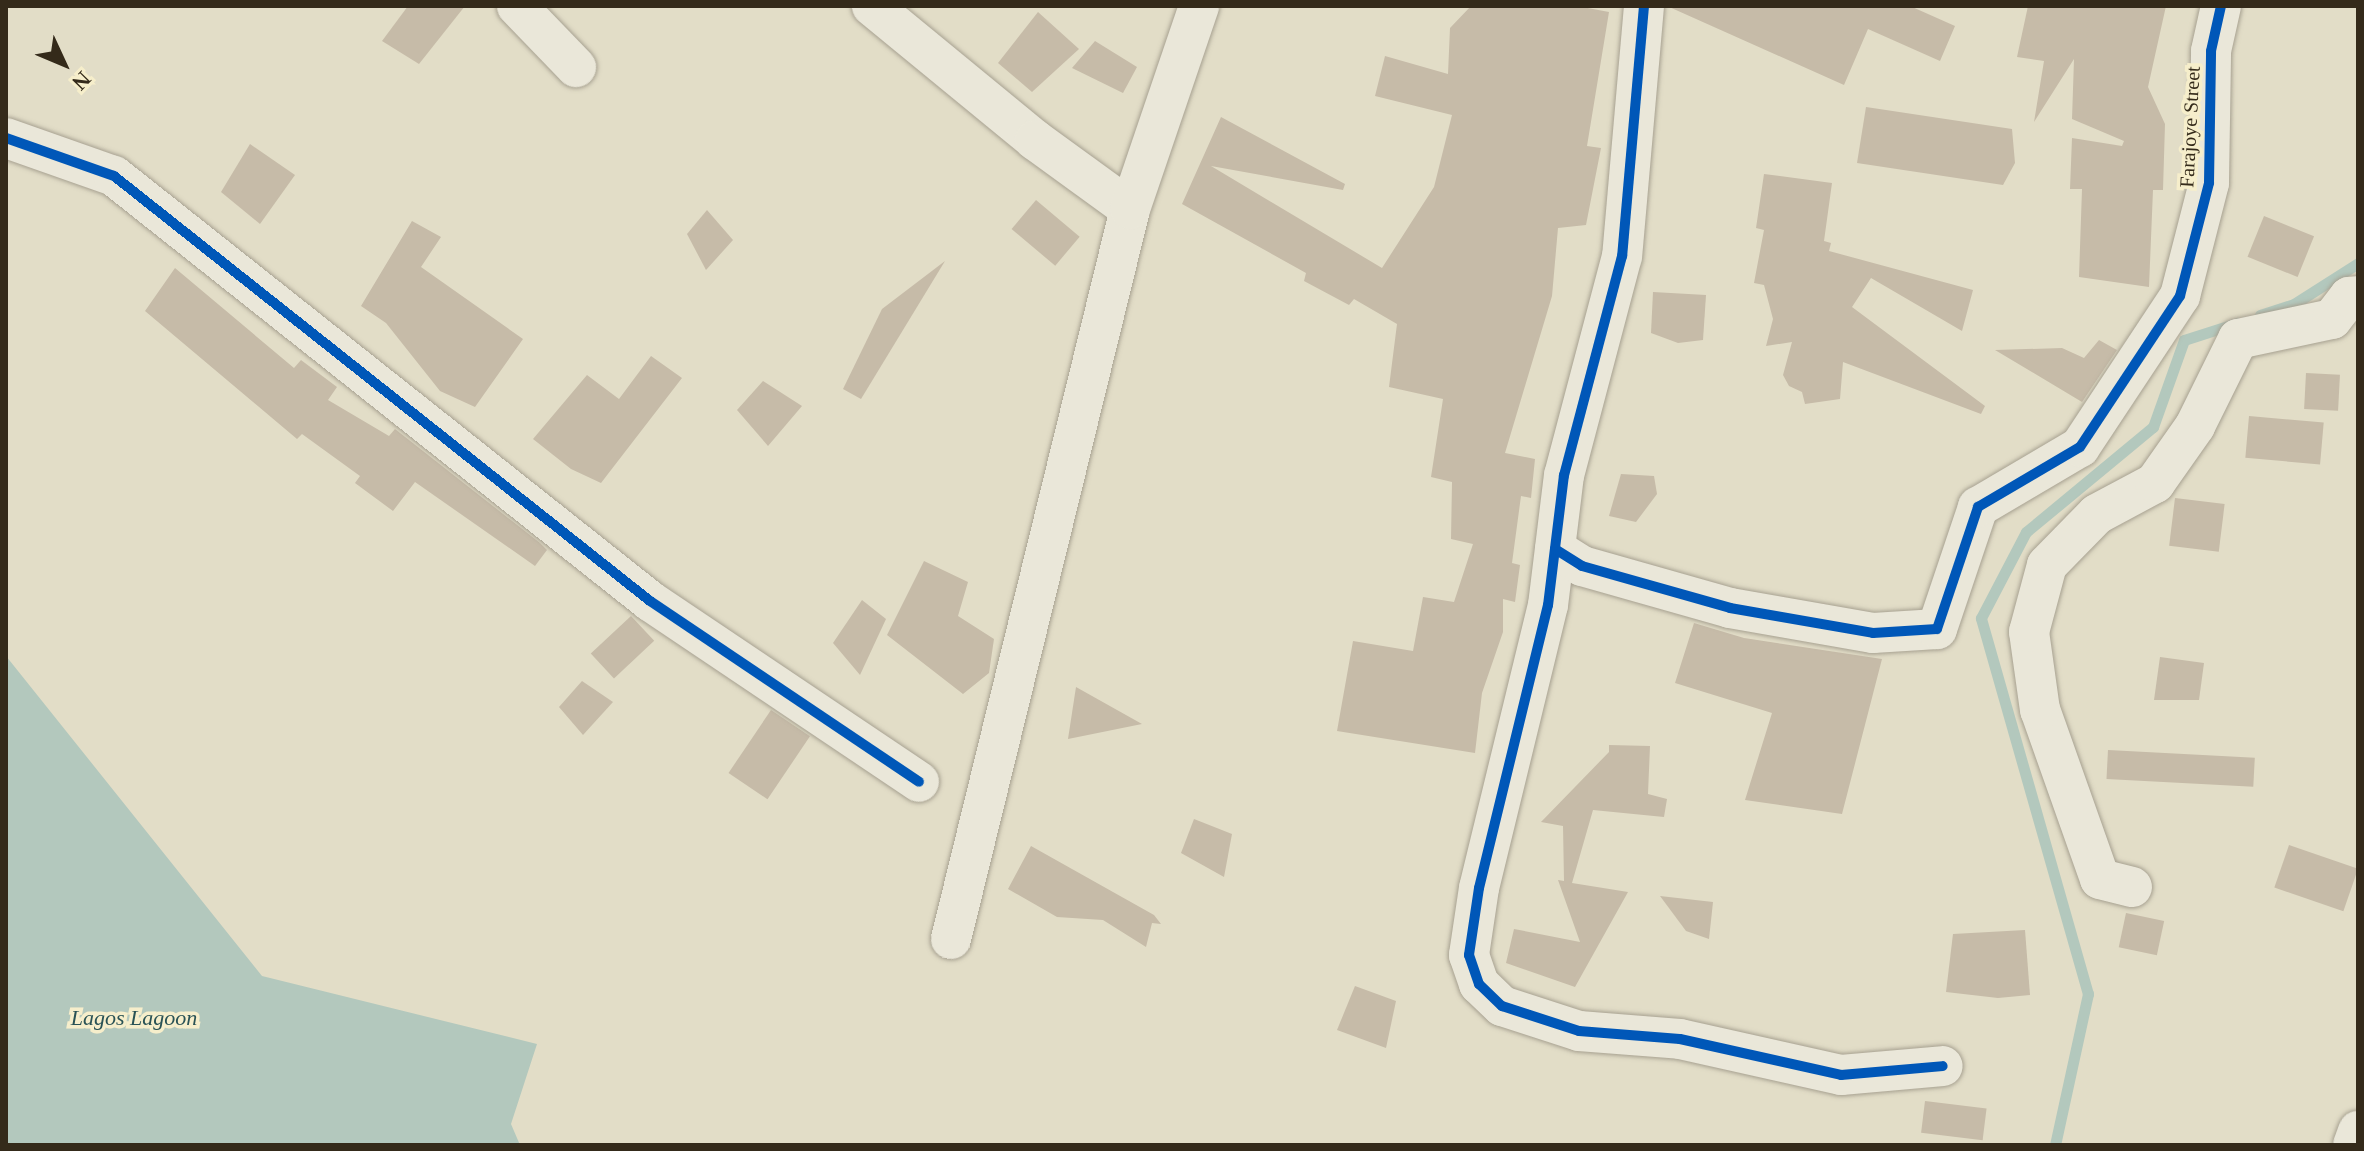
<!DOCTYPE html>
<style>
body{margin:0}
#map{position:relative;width:2364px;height:1151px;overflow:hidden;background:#e2ddc7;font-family:Georgia,serif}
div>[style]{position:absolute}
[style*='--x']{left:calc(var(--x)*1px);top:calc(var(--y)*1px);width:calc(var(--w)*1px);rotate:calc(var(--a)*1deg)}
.water>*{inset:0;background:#b3c8bd}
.stream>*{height:11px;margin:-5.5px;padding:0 5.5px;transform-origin:5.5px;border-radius:5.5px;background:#b3c8bd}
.building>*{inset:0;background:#c6bba8;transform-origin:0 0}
.roads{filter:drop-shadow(0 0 2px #a7a191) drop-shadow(0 0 2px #a7a191)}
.street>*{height:40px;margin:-20px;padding:0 20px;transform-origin:20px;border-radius:20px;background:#eae7d9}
.cycleway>*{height:10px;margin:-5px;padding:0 5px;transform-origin:5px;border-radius:5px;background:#0057b8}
span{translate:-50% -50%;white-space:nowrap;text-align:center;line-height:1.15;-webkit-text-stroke:7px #f6eecb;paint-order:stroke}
.street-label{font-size:20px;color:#342a1a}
.water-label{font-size:22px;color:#295255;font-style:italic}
.frame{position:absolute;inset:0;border:8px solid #342a1a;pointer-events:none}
.north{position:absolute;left:24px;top:24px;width:80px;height:80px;-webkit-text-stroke:6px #f6eecb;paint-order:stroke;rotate:134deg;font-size:22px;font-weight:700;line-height:32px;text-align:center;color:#342a1a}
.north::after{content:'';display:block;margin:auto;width:28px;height:36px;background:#342a1a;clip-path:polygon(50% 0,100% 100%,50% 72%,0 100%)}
</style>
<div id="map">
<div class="water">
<i style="clip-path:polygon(6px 656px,262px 976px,537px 1044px,511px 1124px,520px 1145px,6px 1145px)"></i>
</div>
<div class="stream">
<i style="--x:2260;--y:315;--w:36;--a:-18"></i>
<i style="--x:2294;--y:304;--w:76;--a:-32.6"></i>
<i style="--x:2055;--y:1145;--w:155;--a:-77.7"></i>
<i style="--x:2088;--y:994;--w:391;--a:-105.9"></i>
<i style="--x:1981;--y:618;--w:97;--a:-62.4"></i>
<i style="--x:2026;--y:532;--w:165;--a:-39.6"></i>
<i style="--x:2153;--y:427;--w:92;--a:-70.4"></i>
<i style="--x:2184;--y:340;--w:56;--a:-17.8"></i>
</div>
<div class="building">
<i style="clip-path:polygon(408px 6px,465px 6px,419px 64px,382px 41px)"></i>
<i style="clip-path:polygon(1471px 6px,1577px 6px,1609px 12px,1587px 146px,1601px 148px,1586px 225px,1558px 228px,1552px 296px,1505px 453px,1535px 459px,1531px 498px,1521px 496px,1512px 563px,1520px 565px,1515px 602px,1503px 599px,1503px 632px,1482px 693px,1475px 753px,1337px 731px,1353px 641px,1413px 651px,1423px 597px,1454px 602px,1473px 544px,1451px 539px,1452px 482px,1431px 477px,1443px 399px,1389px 387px,1397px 324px,1354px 299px,1349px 305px,1304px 281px,1306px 273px,1182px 204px,1221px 117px,1345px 184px,1343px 190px,1211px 166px,1382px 268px,1434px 187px,1452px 115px,1375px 96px,1385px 56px,1448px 74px,1450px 28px)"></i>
<i style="clip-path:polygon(1667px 6px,1910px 6px,1955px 26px,1940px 61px,1868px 29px,1844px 85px)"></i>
<i style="clip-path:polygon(2028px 6px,2166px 6px,2148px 87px,2165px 124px,2163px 190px,2153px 190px,2149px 287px,2079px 277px,2082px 189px,2070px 189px,2072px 138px,2122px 146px,2124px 141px,2072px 119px,2074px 59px,2034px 122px,2044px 61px,2017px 57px)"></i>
<i style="clip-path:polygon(1038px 12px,1079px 49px,1032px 92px,998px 63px)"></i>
<i style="clip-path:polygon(1095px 41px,1137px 67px,1123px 93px,1072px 68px)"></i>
<i style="clip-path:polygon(1866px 107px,2012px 129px,2015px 163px,2003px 185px,1857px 163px)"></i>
<i style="clip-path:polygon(250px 144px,295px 175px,260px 224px,221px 192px)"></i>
<i style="clip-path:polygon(1764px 174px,1832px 183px,1824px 241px,1831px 243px,1829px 251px,1973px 290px,1962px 331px,1871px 278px,1852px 307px,1985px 406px,1981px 414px,1843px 362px,1840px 399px,1805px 404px,1802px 392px,1789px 386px,1783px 375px,1792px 342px,1766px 346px,1773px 319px,1764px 285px,1754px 283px,1764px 230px,1756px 228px)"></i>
<i style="left:1036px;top:200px;width:57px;height:38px;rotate:40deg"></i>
<i style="clip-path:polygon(707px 210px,733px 240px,706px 270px,687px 234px)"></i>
<i style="left:2264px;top:216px;width:54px;height:44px;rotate:22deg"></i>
<i style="clip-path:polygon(412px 221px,441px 237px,421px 267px,523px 339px,475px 407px,440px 391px,386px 323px,361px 306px)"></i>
<i style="clip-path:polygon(945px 261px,861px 399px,843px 389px,882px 309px)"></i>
<i style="clip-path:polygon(175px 268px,294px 368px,301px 360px,337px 387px,328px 400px,389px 436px,395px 429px,540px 543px,547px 550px,535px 566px,415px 482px,393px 511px,355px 483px,360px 476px,302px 434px,297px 439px,145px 311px)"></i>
<i style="clip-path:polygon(1653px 292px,1706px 295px,1703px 340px,1678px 343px,1651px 333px)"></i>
<i style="clip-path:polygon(2099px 340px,2117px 350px,2082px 402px,1995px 350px,2062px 348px,2084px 358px)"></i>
<i style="clip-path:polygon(651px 356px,682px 378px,601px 483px,571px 469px,533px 439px,587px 375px,619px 399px)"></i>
<i style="left:2306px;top:373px;width:34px;height:36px;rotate:3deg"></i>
<i style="clip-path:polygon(763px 381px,802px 406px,768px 446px,737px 410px)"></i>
<i style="left:2249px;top:416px;width:75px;height:42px;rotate:5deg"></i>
<i style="clip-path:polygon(1621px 474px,1654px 476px,1657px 494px,1636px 522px,1609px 516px)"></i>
<i style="left:2175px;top:498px;width:50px;height:48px;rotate:7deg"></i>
<i style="clip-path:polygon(924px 561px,968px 582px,958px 616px,994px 639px,989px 673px,963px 694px,887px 635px)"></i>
<i style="clip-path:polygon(862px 600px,886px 619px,860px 675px,833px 643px)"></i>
<i style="left:631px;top:616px;width:34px;height:55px;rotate:47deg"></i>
<i style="clip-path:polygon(1694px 623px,1744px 638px,1882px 659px,1842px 814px,1745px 800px,1772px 713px,1675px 683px)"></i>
<i style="clip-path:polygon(2160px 657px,2204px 663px,2199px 700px,2154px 700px)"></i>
<i style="clip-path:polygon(582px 681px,613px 702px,583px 735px,559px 707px)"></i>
<i style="clip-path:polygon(1076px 687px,1142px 724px,1068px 739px)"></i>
<i style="left:771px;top:710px;width:47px;height:76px;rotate:34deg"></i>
<i style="clip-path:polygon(1609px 745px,1650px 746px,1648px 794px,1667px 799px,1664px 817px,1593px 810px,1572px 883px,1628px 892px,1575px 987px,1506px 963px,1514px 929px,1580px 942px,1558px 880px,1564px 881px,1563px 826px,1541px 822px,1609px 752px)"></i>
<i style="left:2108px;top:750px;width:147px;height:29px;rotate:3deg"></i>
<i style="clip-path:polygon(1194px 819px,1232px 834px,1224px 877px,1181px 853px)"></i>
<i style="left:2289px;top:845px;width:73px;height:45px;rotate:19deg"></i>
<i style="clip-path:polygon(1031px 846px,1154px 915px,1161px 924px,1152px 923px,1146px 947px,1103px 920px,1057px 917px,1008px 889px)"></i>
<i style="clip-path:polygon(1660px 896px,1713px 902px,1709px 939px,1686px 931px)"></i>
<i style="left:2126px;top:913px;width:39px;height:35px;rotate:12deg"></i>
<i style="clip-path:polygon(2025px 930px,2030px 995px,1998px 998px,1946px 992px,1953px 934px)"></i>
<i style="clip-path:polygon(1355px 986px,1396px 1001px,1386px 1048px,1337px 1030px)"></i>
<i style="left:1925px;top:1101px;width:62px;height:32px;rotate:7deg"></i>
</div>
<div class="roads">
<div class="street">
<i style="--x:517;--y:6;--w:85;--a:46"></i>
<i style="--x:872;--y:6;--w:211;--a:39.4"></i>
<i style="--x:1035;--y:140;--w:117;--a:36"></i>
<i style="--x:1644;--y:6;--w:251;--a:95"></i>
<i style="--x:1622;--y:256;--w:227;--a:104.8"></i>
<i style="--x:1564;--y:475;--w:131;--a:97"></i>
<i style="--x:1548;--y:605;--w:291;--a:103.7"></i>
<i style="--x:1479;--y:888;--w:68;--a:98.5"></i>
<i style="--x:1469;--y:955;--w:31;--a:71"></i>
<i style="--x:1479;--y:984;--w:32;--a:44"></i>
<i style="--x:1502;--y:1006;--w:81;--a:18"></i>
<i style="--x:1579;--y:1031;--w:101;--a:4.5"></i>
<i style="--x:1680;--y:1039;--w:165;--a:12.6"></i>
<i style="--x:1841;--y:1075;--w:102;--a:-5"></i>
<i style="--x:6;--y:138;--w:114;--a:19.4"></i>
<i style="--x:114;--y:176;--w:684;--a:38.41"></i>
<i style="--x:650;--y:601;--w:324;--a:33.9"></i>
<i style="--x:1555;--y:549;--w:32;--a:32"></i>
<i style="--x:1582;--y:566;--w:154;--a:15.8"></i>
<i style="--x:1730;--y:608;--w:145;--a:9.9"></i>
<i style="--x:1873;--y:633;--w:64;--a:-3.6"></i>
<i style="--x:1937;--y:629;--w:129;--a:-71.4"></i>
<i style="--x:1978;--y:507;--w:118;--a:-30.5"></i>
<i style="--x:2080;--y:447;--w:181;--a:-56.5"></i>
<i style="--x:2180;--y:296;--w:117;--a:-75.6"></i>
<i style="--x:2209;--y:183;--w:132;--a:-89.1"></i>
<i style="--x:2211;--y:51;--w:46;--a:-77.5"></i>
<i style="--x:2132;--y:887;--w:33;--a:-166"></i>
<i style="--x:2100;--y:879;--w:179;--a:-109.5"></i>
<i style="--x:2040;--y:710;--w:79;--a:-98"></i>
<i style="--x:2029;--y:632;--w:69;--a:-75"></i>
<i style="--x:2047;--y:565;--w:71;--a:-45.6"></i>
<i style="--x:2097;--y:514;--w:66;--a:-28.1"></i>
<i style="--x:2155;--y:483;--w:70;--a:-54.9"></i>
<i style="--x:2195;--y:426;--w:97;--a:-63.7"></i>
<i style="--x:2238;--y:339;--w:96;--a:-12"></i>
<i style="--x:2332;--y:319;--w:28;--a:-52"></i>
<i style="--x:2349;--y:297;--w:9;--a:-6"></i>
<i style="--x:951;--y:939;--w:752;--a:-76.22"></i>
<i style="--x:1130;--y:209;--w:214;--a:-71.2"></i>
<i style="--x:2353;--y:1145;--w:15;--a:-70"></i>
</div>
</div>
<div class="cycleway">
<i style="--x:1644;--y:6;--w:251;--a:95"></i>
<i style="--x:1622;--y:256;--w:227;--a:104.8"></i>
<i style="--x:1564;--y:475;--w:131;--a:97"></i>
<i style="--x:1548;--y:605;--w:291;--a:103.7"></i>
<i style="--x:1479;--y:888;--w:68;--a:98.5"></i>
<i style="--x:1469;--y:955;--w:31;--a:71"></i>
<i style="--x:1479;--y:984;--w:32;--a:44"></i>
<i style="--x:1502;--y:1006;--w:81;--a:18"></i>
<i style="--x:1579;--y:1031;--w:101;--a:4.5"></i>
<i style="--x:1680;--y:1039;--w:165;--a:12.6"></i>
<i style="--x:1841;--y:1075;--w:102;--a:-5"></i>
<i style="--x:6;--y:138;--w:114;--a:19.4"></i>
<i style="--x:114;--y:176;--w:684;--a:38.41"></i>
<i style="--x:650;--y:601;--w:324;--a:33.9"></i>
<i style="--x:1555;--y:549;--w:32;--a:32"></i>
<i style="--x:1582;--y:566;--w:154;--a:15.8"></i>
<i style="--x:1730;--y:608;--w:145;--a:9.9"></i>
<i style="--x:1873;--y:633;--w:64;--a:-3.6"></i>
<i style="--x:1937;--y:629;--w:129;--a:-71.4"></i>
<i style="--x:1978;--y:507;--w:118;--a:-30.5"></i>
<i style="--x:2080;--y:447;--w:181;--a:-56.5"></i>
<i style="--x:2180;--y:296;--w:117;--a:-75.6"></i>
<i style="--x:2209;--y:183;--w:132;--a:-89.1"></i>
<i style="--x:2211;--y:51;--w:46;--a:-77.5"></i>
</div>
<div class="street-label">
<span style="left:2190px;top:127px;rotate:-87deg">Farajoye Street</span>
</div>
<div class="water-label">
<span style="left:134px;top:1018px">Lagos Lagoon</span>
</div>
<div class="frame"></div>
<div class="north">N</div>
</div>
